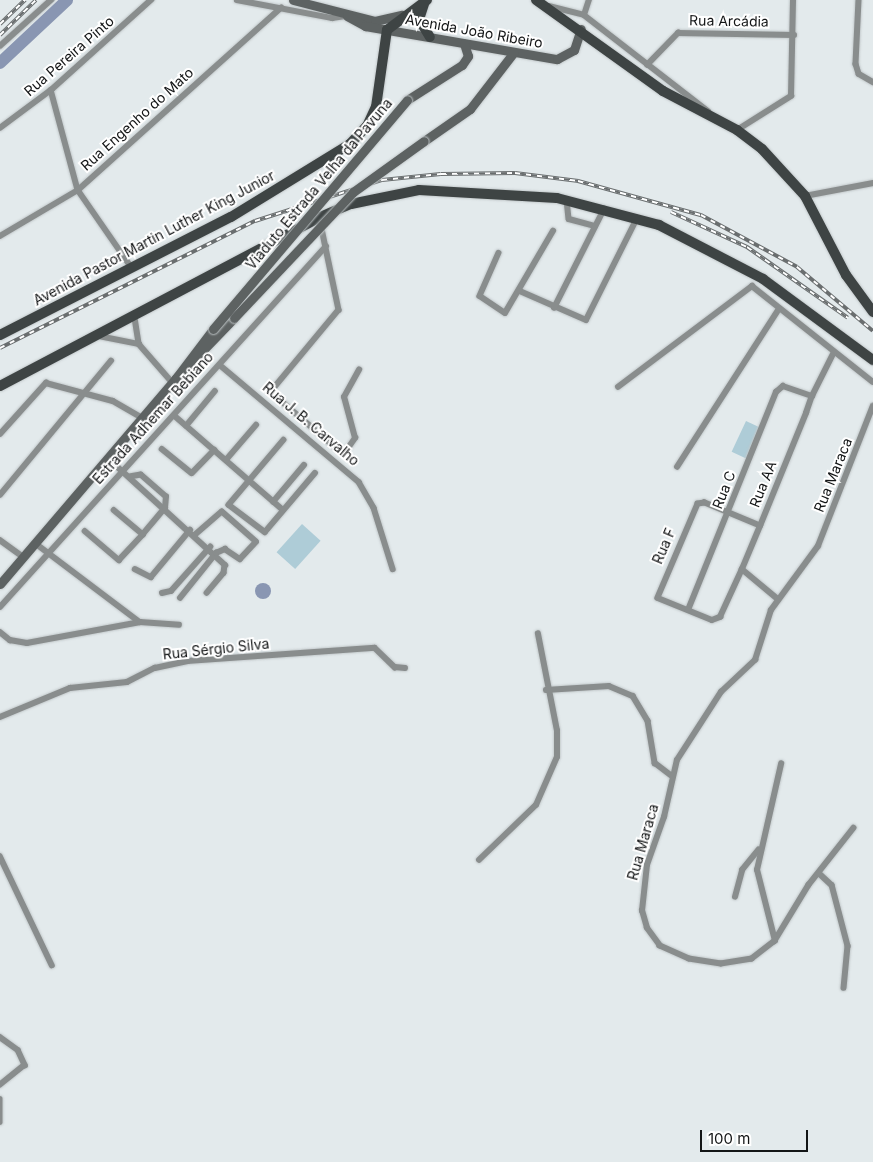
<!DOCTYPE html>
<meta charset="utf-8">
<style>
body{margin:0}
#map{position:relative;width:873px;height:1162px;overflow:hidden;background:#e3eaec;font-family:Inter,sans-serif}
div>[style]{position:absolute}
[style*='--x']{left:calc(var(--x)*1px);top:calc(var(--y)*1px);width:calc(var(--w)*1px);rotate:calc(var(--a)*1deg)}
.green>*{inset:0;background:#aeccd7;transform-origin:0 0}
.water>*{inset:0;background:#8996b2}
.round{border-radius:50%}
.river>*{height:12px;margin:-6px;padding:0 6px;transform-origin:6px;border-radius:6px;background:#8996b2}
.roads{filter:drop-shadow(0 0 1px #c2c8ca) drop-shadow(0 0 1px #c2c8ca)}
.street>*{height:5.5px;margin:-2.75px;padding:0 2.75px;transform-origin:2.75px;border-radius:2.75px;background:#898d8d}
.secondary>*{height:9px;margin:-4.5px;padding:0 4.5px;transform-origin:4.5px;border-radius:4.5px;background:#5d6262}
.primary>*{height:10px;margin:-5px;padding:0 5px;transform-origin:5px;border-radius:5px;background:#3e4444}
.rail>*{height:4px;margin-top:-2px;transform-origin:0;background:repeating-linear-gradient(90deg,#fff 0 5.5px,#6a6e6f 0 11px);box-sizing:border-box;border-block:1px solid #6a6e6f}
.bridges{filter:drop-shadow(0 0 1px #c2c8ca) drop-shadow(0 0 1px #c2c8ca)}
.secondary-bridge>*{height:9px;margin:-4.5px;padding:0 4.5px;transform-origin:4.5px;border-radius:4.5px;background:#5d6262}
span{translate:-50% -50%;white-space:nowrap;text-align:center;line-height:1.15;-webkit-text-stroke:4px #fff;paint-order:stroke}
.street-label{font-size:14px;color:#131516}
.scale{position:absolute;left:700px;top:1130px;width:108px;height:22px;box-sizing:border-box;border:2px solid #131516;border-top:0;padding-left:6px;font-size:15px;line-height:18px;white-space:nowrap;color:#131516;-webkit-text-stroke:4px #fff;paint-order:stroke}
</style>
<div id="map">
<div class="green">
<i style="left:746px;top:421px;width:19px;height:34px;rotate:25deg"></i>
<i style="left:302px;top:524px;width:25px;height:38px;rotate:42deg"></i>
</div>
<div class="water">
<i class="round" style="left:255px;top:583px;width:16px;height:16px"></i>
</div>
<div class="river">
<i style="--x:0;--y:63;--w:92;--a:-43.2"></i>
</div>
<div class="roads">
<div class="street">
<i style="--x:237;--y:0;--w:97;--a:10.7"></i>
<i style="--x:332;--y:18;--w:15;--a:-8"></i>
<i style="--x:859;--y:0;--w:64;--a:92.7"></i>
<i style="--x:856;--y:64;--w:10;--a:73"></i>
<i style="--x:859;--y:74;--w:16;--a:30"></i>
<i style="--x:549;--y:6;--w:36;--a:14"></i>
<i style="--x:584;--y:15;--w:157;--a:37.7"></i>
<i style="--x:584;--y:15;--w:16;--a:-72"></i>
<i style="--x:0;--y:46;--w:69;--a:-42"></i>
<i style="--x:647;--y:65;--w:45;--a:-45.9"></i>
<i style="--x:678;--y:33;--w:116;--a:1"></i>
<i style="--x:51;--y:90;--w:104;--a:74.9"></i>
<i style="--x:78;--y:190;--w:95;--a:55.3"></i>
<i style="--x:0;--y:128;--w:64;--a:-36.7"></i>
<i style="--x:51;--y:90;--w:135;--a:-42"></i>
<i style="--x:737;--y:130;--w:64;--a:-32.2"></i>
<i style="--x:791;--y:96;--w:96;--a:-88.8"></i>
<i style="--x:805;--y:196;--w:69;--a:-10.8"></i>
<i style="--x:567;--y:200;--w:19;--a:84"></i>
<i style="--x:569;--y:219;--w:27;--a:15"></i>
<i style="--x:321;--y:224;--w:88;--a:78.2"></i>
<i style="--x:339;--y:310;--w:107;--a:129.7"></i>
<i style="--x:271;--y:392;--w:84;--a:40.7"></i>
<i style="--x:335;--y:447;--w:12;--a:20"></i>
<i style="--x:346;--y:451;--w:16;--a:-55"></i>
<i style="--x:355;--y:438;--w:42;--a:-105"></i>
<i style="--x:344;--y:397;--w:31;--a:-61"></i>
<i style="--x:0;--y:236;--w:91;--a:-30.5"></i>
<i style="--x:78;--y:190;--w:273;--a:-41.9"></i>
<i style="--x:499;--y:253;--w:47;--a:113.8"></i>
<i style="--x:480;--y:296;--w:30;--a:34"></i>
<i style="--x:505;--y:313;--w:95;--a:-59.7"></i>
<i style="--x:520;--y:291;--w:72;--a:23.7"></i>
<i style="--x:586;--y:320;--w:114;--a:-63.4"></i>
<i style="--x:554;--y:308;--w:111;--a:-63.2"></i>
<i style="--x:135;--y:318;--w:26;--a:81"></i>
<i style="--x:139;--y:344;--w:50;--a:49"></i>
<i style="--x:99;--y:336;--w:41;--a:11.3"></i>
<i style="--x:220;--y:365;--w:182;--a:40.1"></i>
<i style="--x:359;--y:482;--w:30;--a:60"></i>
<i style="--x:374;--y:508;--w:64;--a:72.7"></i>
<i style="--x:618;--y:387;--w:168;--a:-37"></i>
<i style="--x:752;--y:286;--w:154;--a:38.4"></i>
<i style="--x:175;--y:416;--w:143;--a:41"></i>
<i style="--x:186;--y:426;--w:45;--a:-50.4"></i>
<i style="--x:0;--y:434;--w:69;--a:-48"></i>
<i style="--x:46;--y:383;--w:69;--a:15"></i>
<i style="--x:113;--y:401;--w:34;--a:30"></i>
<i style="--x:284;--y:440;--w:85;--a:130.2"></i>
<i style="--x:229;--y:505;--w:45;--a:36.9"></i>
<i style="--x:265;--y:532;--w:77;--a:-49.7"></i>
<i style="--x:162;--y:449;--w:38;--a:39"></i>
<i style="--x:192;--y:473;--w:32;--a:-46"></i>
<i style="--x:108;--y:458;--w:159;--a:42.4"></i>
<i style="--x:225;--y:565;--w:8;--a:97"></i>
<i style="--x:224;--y:573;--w:26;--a:130"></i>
<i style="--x:226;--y:460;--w:46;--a:-49.4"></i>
<i style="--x:677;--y:467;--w:187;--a:-57.2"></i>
<i style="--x:0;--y:495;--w:174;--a:-50.4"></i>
<i style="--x:273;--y:502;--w:48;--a:-50"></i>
<i style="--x:114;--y:510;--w:38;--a:40"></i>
<i style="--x:760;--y:526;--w:60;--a:-157.3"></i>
<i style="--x:705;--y:503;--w:7;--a:172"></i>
<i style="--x:698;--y:504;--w:102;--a:113.1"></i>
<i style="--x:658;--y:598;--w:58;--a:22.2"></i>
<i style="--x:712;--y:620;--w:9;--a:-21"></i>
<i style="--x:720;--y:617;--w:53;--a:-65.4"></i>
<i style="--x:742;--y:569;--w:47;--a:-67.3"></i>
<i style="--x:760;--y:526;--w:122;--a:-67.8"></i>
<i style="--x:806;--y:413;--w:18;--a:-71"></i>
<i style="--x:812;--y:396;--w:47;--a:-63.4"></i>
<i style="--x:85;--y:531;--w:45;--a:40.5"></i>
<i style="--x:119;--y:560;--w:35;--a:-47"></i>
<i style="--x:143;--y:534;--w:34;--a:-50"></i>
<i style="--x:165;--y:508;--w:11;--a:-85"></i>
<i style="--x:166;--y:497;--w:33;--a:-139"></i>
<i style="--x:141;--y:475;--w:11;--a:170"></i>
<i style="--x:0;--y:540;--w:29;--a:36"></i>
<i style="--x:35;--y:543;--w:131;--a:37"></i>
<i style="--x:135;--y:569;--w:18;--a:27"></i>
<i style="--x:151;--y:577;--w:61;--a:-50.3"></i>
<i style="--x:742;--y:569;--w:47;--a:39.8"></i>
<i style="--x:162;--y:593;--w:9;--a:-13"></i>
<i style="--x:171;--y:591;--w:59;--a:-48.4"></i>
<i style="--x:180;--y:598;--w:58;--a:-51.3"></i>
<i style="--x:216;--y:553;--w:10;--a:-24"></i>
<i style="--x:225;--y:549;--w:18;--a:34"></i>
<i style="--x:240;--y:559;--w:23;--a:-47"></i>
<i style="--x:256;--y:542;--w:45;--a:-138.6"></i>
<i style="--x:222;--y:512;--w:35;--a:139"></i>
<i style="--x:0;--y:607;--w:486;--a:-47.9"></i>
<i style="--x:688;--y:610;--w:235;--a:-68"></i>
<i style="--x:776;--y:392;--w:9;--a:-41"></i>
<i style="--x:783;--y:386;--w:31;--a:19"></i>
<i style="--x:0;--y:632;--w:13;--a:39"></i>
<i style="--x:10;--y:640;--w:17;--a:10"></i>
<i style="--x:27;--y:643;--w:115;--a:-10.5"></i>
<i style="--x:140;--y:622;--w:39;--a:4"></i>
<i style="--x:546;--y:690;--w:63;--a:-3.6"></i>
<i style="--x:609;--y:686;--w:26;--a:23"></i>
<i style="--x:633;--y:696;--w:29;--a:59"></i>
<i style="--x:648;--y:721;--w:43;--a:80.5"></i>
<i style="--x:655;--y:763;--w:20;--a:37"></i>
<i style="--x:0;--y:717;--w:76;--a:-22.5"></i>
<i style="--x:70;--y:688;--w:57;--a:-6"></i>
<i style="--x:127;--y:682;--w:31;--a:-27"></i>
<i style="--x:155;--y:668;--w:33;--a:-12"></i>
<i style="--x:187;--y:661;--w:188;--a:-4"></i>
<i style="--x:375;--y:648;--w:28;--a:44"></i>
<i style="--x:395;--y:667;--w:10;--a:6"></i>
<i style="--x:854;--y:828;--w:73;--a:128.3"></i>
<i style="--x:809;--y:885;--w:66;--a:121.3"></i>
<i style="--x:775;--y:941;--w:29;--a:142"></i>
<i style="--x:752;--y:959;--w:31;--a:171"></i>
<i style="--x:721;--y:964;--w:32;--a:-171"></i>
<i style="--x:689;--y:959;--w:32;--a:-156"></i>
<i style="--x:660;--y:946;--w:22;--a:-126"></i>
<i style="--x:647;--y:928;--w:18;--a:-106"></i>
<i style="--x:642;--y:911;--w:46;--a:-83.8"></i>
<i style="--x:647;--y:865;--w:51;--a:-70.5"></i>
<i style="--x:664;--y:817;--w:58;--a:-77.2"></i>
<i style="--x:677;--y:760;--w:81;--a:-57.1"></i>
<i style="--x:721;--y:692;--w:47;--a:-43.3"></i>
<i style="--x:755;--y:660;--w:52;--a:-72.3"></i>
<i style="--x:771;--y:610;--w:79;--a:-53.7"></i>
<i style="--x:818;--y:546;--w:150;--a:-68.6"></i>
<i style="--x:0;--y:856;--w:121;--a:64.5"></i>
<i style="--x:479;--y:860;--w:79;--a:-44"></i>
<i style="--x:536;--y:805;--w:52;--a:-66.4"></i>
<i style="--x:557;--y:757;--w:26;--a:-90"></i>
<i style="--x:557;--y:731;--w:99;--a:-101.1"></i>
<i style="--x:820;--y:874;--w:16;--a:43"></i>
<i style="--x:832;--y:885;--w:63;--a:75.3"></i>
<i style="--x:848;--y:946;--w:42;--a:95.4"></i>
<i style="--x:735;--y:897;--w:28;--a:-75"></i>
<i style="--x:742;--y:870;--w:26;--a:-51"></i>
<i style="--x:775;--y:941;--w:73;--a:-104.2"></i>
<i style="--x:757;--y:870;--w:109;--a:-77.2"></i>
<i style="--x:0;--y:1037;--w:22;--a:36"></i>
<i style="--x:18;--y:1050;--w:17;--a:65"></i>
<i style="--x:25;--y:1065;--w:32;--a:141"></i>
<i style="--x:0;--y:1099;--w:23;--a:90"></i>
</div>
<div class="secondary">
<i style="--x:293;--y:0;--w:85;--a:14.4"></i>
<i style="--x:375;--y:21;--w:28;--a:-13"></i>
<i style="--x:347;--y:16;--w:21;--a:29"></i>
<i style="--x:365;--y:26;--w:195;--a:9.8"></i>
<i style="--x:557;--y:59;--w:19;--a:-28"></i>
<i style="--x:574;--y:50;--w:22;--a:-72"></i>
<i style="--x:407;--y:100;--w:65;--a:-32.5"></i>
<i style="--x:462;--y:65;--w:11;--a:-56"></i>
<i style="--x:468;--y:56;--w:13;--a:-108"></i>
<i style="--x:424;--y:141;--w:56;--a:-34.8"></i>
<i style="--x:470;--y:109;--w:72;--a:-52.3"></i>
<i style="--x:176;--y:378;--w:61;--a:-52.9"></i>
<i style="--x:0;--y:584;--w:271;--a:-49.5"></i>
<i style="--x:176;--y:378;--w:83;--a:-46"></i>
</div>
<div class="primary">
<i style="--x:536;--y:0;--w:156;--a:35.6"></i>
<i style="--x:663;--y:91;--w:84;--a:27.8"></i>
<i style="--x:737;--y:130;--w:31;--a:37"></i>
<i style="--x:762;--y:149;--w:64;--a:47.5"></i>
<i style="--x:805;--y:196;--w:89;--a:62.6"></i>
<i style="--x:846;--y:275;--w:46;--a:53.9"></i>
<i style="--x:425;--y:1;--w:19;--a:108"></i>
<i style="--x:419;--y:19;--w:21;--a:59"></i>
<i style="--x:0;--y:335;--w:259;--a:-27.1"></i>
<i style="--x:231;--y:217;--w:140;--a:-31.5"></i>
<i style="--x:350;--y:144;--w:25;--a:-47"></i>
<i style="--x:367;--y:126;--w:21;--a:-65"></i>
<i style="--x:376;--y:107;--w:78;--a:-81.9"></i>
<i style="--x:387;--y:30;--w:50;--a:-36.9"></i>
<i style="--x:0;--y:386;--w:362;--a:-27.8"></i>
<i style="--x:320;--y:217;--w:34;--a:-23"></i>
<i style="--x:351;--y:204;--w:69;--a:-11.6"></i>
<i style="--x:419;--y:190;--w:138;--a:3.3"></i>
<i style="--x:557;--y:198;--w:106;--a:14.8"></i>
<i style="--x:659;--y:225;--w:117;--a:27.4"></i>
<i style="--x:763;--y:279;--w:137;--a:36.4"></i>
</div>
</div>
<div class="rail">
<i style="--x:0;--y:24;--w:35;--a:-44"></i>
<i style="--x:0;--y:35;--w:50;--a:-44.2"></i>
<i style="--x:671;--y:212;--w:84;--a:24.7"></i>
<i style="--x:747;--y:247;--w:123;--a:35.1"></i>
<i style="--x:0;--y:348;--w:285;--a:-26.5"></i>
<i style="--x:255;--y:221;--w:133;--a:-17.9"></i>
<i style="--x:382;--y:180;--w:59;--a:-5.8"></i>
<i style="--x:441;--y:174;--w:74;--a:-0.8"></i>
<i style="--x:515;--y:173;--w:64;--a:7.2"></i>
<i style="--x:578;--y:181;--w:128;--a:15.5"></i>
<i style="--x:701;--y:215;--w:109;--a:28.4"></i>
<i style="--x:797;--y:267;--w:99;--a:40.1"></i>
</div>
<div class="bridges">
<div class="secondary-bridge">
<i style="--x:234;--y:318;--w:173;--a:-46.6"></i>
<i style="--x:353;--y:192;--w:87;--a:-35.7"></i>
<i style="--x:213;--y:329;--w:300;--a:-49.7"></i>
</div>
</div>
<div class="street-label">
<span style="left:729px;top:21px;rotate:1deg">Rua Arcádia</span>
<span style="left:474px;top:31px;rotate:10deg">Avenida João Ribeiro</span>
<span style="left:69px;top:56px;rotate:-41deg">Rua Pereira Pinto</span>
<span style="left:137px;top:119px;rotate:-42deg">Rua Engenho do Mato</span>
<span style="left:319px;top:184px;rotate:-50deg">Viaduto Estrada Velha da Pavuna</span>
<span style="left:154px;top:238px;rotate:-28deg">Avenida Pastor Martin Luther King Junior</span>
<span style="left:153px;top:418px;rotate:-48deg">Estrada Adhemar Bebiano</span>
<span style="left:311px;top:424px;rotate:40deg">Rua J. B. Carvalho</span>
<span style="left:833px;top:475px;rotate:-68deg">Rua Maraca</span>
<span style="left:763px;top:484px;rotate:-68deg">Rua AA</span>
<span style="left:724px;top:490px;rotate:-68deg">Rua C</span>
<span style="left:664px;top:546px;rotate:-67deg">Rua F</span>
<span style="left:216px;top:649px;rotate:-6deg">Rua Sérgio Silva</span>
<span style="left:643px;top:842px;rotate:-74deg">Rua Maraca</span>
</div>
<div class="scale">100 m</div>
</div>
